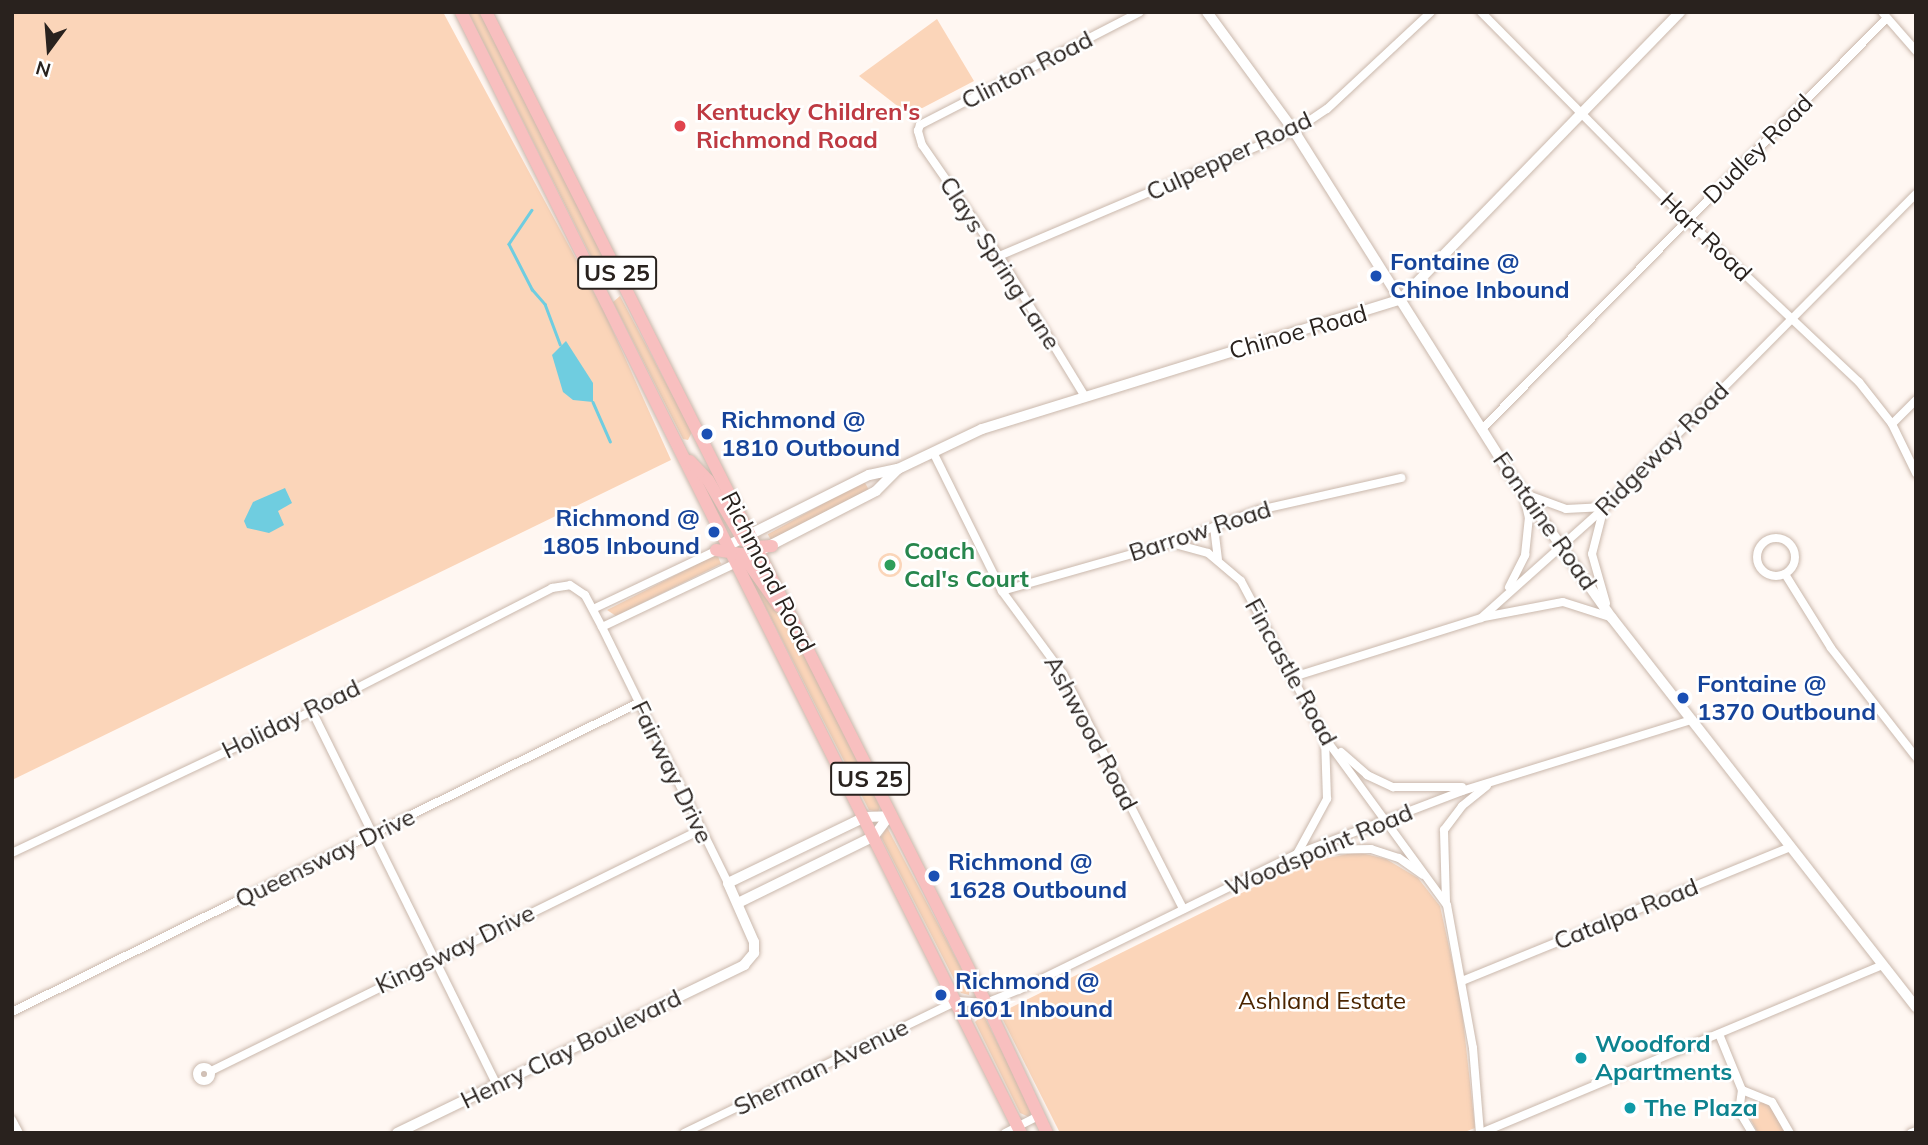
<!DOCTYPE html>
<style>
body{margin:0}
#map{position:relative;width:1928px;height:1145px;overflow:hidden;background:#fff7f2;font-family:Mulish,sans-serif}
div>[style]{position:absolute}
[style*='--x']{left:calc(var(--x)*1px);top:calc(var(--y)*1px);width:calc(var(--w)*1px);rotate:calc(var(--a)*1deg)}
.green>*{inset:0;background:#fbd5b9;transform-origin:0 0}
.round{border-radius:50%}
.water>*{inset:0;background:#6fcde0}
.stream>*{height:2.5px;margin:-1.25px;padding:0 1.25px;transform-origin:1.25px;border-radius:1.25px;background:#6fcde0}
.roads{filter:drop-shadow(0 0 2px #cab8ac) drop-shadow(0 0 2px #cab8ac)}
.minor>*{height:8px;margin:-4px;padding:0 4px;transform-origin:4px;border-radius:4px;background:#fff}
.minor>.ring{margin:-4px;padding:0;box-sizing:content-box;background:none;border:8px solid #fff;border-radius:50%}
.tertiary>*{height:10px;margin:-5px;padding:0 5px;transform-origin:5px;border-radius:5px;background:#fff}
.primary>*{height:12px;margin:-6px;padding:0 6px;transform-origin:6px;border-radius:6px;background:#f8bfbf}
.dots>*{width:19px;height:19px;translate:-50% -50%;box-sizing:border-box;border:4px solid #fff;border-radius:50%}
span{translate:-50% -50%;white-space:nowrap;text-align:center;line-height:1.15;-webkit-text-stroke:5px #fff;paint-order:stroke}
.shield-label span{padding:2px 5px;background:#fff;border:2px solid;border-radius:5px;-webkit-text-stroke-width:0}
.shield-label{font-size:23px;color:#29221e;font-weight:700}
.street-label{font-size:24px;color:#29221e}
.health-label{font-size:24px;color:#be3a42;font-weight:700}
.left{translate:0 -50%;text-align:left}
.transit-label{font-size:24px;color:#164399;font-weight:700}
.right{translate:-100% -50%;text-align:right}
.leisure-label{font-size:24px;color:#27864d;font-weight:700}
.park-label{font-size:24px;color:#4b2500}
.culture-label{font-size:24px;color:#0d838f;font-weight:700}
.frame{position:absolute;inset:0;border:14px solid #29221e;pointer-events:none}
.north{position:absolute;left:14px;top:14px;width:70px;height:70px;-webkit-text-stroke:5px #fff;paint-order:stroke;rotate:196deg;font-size:19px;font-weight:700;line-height:28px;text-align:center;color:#29221e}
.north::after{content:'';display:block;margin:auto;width:24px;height:32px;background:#29221e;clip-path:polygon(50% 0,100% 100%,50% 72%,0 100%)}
</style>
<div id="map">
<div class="green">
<i style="clip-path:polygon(12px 12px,443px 12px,604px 311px,671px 460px,12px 780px)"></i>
<i style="clip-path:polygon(468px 12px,480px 12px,616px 282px,613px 289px,607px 288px)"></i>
<i style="clip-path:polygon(937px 19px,974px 81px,909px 115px,859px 76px)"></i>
<i style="clip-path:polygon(620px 296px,692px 432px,688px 440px,683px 439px,613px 302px)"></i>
<i style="left:864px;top:481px;width:10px;height:110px;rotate:61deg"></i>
<i class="round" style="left:878px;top:553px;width:24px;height:24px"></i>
<i style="clip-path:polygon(717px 554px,721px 564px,616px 616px,607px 610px)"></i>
<i style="clip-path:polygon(744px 565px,794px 634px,880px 807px,878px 812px,869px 810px)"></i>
<i style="clip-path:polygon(887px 827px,970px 985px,969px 995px,961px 993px,881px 837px)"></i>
<i style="clip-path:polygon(1357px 852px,1386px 859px,1418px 878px,1440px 906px,1461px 1001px,1475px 1128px,1462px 1133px,1060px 1133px,1002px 1018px,1008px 1009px,1300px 864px)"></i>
<i style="clip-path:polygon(983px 1014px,1032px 1111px,1029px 1117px,1020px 1113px,975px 1022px)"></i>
<i style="clip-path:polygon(1764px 1101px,1774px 1111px,1785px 1133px,1758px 1133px,1746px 1111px)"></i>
</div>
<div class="water">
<i style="clip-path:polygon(566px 341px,593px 383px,593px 402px,573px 400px,563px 392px,552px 355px)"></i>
<i style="clip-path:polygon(285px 488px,292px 503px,278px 511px,284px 525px,269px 533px,247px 528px,244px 521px,253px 502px)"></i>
</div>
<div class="stream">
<i style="--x:532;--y:210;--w:41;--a:124.1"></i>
<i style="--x:509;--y:244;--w:51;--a:62.9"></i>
<i style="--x:532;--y:289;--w:20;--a:49"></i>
<i style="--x:545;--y:304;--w:43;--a:69.4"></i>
<i style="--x:593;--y:402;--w:43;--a:66.4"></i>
</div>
<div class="roads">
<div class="minor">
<i style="--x:1481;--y:12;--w:293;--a:45.3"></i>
<i style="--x:1687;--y:220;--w:236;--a:43.3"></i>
<i style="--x:1859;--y:382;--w:53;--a:51.8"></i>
<i style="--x:1892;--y:424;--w:55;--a:63.9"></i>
<i style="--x:1882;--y:12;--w:52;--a:48.9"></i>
<i style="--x:999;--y:256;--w:320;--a:-23"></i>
<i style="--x:1294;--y:131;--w:40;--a:-34"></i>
<i style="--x:1327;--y:109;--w:142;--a:-43"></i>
<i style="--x:1084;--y:395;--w:163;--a:-121.4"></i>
<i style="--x:999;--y:256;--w:135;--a:-124.7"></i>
<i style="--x:922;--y:145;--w:15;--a:-106"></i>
<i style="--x:918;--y:131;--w:6;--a:-72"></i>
<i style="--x:920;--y:125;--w:247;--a:-27.2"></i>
<i style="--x:1892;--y:424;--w:34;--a:-45"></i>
<i style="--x:1482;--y:429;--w:577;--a:-45.42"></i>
<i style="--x:933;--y:452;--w:155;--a:63.6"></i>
<i style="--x:1002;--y:591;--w:103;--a:53.7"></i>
<i style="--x:1063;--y:674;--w:264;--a:62.9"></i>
<i style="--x:1528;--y:495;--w:40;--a:20.2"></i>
<i style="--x:1566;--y:509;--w:39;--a:-3"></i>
<i style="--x:1603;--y:511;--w:44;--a:104.3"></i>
<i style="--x:1592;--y:554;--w:51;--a:74.1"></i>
<i style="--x:1214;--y:527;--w:32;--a:83"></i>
<i class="ring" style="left:1757px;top:538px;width:30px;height:30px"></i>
<i style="--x:1171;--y:543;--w:38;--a:15"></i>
<i style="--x:1208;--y:553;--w:43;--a:40.3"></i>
<i style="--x:1241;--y:581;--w:178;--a:61.9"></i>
<i style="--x:1325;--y:738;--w:207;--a:53.9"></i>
<i style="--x:1447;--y:905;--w:145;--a:79.7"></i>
<i style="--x:1473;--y:1048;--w:85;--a:85.3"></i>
<i style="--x:1785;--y:574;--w:87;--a:58.1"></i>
<i style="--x:1831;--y:648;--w:138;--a:52.1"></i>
<i style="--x:1509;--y:587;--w:36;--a:-63"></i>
<i style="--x:1525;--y:555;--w:37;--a:-84"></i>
<i style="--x:1529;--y:518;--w:22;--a:-103"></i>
<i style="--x:1002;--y:591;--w:176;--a:-15.9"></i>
<i style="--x:1171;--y:543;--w:94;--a:-20.6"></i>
<i style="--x:1259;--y:510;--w:146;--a:-12.7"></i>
<i style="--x:593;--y:609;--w:140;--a:-25.3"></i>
<i style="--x:1484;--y:617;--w:80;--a:-10.8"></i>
<i style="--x:1563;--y:602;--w:49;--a:17.7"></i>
<i style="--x:602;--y:627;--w:148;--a:-25.5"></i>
<i style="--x:1293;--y:677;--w:197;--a:-17.4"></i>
<i style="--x:1481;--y:618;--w:166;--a:-41.8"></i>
<i style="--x:1605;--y:507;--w:441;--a:-45.2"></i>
<i style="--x:312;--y:711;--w:418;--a:63.7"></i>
<i style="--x:1341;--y:752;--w:35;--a:41"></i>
<i style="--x:1367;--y:775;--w:29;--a:25"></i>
<i style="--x:1393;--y:787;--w:69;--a:0"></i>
<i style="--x:1318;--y:850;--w:53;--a:-1.1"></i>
<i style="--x:1371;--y:849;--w:29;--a:18"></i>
<i style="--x:1399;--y:858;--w:29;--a:35"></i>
<i style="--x:12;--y:853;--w:332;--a:-25.3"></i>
<i style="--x:312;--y:711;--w:270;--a:-27.1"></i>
<i style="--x:552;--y:588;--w:18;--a:-9"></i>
<i style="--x:570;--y:585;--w:18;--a:34"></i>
<i style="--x:585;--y:595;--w:36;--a:62"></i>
<i style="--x:602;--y:627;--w:285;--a:63.8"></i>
<i style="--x:1297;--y:854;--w:63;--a:-61.4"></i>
<i style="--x:1327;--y:799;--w:60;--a:-91.9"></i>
<i style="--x:1446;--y:902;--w:72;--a:-91.6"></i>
<i style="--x:1444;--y:830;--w:30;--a:-53"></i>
<i style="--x:1462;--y:806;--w:32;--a:-39"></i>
<i style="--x:1462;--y:981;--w:354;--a:-22.2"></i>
<i style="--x:12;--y:1012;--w:698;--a:-26.27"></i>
<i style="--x:1719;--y:1034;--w:61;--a:67.7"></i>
<i style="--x:1742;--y:1090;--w:21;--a:98"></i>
<i style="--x:1739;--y:1111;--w:26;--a:59"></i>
<i class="ring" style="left:197px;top:1067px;width:6px;height:6px"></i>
<i style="--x:211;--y:1071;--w:545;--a:-26.24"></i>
<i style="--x:1742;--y:1090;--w:32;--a:22"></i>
<i style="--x:1772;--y:1102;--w:36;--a:60"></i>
<i style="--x:12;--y:1120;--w:15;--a:62"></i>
<i style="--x:684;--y:1133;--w:303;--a:-25.8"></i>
<i style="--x:957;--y:1001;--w:29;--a:4"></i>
<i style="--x:986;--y:1003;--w:35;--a:-22"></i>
<i style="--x:1019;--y:990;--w:309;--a:-26.1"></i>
<i style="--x:1297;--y:854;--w:177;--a:-20.9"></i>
<i style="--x:1462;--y:791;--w:241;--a:-17.2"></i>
<i style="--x:1005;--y:1133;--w:38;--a:-27"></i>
<i style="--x:1481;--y:1133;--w:435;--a:-22.7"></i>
<i style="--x:1911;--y:1133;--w:5;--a:-22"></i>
</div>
<div class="tertiary">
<i style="--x:1207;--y:12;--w:147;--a:53.8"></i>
<i style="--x:1294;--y:131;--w:407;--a:57.8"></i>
<i style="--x:1511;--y:475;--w:175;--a:54.8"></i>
<i style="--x:1612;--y:618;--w:494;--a:52"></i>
<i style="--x:727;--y:546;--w:159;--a:-26.6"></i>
<i style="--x:869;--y:475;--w:30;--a:-12"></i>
<i style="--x:898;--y:469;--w:93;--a:-25.5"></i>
<i style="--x:982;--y:429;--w:437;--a:-17.2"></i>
<i style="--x:1400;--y:300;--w:402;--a:-45.8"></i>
<i style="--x:738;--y:562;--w:155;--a:-27.2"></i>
<i style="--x:876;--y:491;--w:31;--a:-45"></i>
<i style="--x:738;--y:903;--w:152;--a:-26.2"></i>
<i style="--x:874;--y:836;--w:25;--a:-53"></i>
<i style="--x:397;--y:1133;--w:386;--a:-25.8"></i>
<i style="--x:744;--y:965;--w:16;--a:-50"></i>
<i style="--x:754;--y:953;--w:11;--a:-90"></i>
<i style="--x:754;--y:942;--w:64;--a:-113.8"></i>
<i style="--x:728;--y:883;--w:152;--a:-25.7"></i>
<i style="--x:865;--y:817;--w:24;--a:-2"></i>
</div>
<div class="primary">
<i style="--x:461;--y:12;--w:1253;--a:63.46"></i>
<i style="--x:486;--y:12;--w:1110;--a:63.23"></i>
<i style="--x:986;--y:1003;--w:144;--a:64.9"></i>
<i style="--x:690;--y:461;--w:26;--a:47"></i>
<i style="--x:708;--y:480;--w:69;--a:59.7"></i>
<i style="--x:743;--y:540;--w:13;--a:32"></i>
<i style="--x:754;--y:547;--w:18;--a:-3"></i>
<i style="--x:716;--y:550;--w:26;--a:9"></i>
<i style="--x:742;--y:554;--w:64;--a:54.6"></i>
</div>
</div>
<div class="dots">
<i style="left:680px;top:126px;background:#e0444e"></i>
<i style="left:1376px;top:276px;background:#1a4fb4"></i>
<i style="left:707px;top:434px;background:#1a4fb4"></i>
<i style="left:714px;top:532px;background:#1a4fb4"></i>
<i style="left:890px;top:565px;background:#2e9e5b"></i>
<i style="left:1683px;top:698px;background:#1a4fb4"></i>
<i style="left:934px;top:876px;background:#1a4fb4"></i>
<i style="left:941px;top:995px;background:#1a4fb4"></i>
<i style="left:1581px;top:1058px;background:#0f9aa8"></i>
<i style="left:1630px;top:1108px;background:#0f9aa8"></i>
</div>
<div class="shield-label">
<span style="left:617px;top:273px">US 25</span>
<span style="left:870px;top:779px">US 25</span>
</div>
<div class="street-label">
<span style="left:1027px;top:70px;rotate:-27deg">Clinton Road</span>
<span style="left:1758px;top:149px;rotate:-45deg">Dudley Road</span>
<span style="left:1229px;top:156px;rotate:-25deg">Culpepper Road</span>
<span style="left:1706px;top:237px;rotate:44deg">Hart Road</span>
<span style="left:1000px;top:263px;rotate:57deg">Clays Spring Lane</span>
<span style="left:1298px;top:332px;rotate:-16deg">Chinoe Road</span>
<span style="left:1662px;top:449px;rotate:-45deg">Ridgeway Road</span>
<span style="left:1545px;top:521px;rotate:55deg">Fontaine Road</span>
<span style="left:1200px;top:531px;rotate:-18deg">Barrow Road</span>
<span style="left:768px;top:572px;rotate:63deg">Richmond Road</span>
<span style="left:1291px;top:672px;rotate:61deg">Fincastle Road</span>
<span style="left:291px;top:719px;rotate:-26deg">Holiday Road</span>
<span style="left:1091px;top:733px;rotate:62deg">Ashwood Road</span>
<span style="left:672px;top:772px;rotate:64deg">Fairway Drive</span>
<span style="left:1319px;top:850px;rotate:-23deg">Woodspoint Road</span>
<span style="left:325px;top:858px;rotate:-26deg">Queensway Drive</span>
<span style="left:1626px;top:914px;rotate:-22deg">Catalpa Road</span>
<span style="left:455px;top:949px;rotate:-26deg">Kingsway Drive</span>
<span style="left:571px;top:1049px;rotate:-26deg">Henry Clay Boulevard</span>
<span style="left:821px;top:1067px;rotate:-26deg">Sherman Avenue</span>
</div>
<div class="health-label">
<span class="left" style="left:696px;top:126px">Kentucky Children's<br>Richmond Road</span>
</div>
<div class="transit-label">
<span class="left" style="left:1390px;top:276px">Fontaine @<br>Chinoe Inbound</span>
<span class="left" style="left:721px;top:434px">Richmond @<br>1810 Outbound</span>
<span class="right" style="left:700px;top:532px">Richmond @<br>1805 Inbound</span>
<span class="left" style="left:1697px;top:698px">Fontaine @<br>1370 Outbound</span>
<span class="left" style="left:948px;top:876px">Richmond @<br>1628 Outbound</span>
<span class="left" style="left:955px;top:995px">Richmond @<br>1601 Inbound</span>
</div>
<div class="leisure-label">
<span class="left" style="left:904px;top:565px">Coach<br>Cal's Court</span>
</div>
<div class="park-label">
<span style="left:1322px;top:1001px">Ashland Estate</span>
</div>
<div class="culture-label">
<span class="left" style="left:1595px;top:1058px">Woodford<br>Apartments</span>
<span class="left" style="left:1644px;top:1108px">The Plaza</span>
</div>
<div class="frame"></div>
<div class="north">N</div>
</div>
